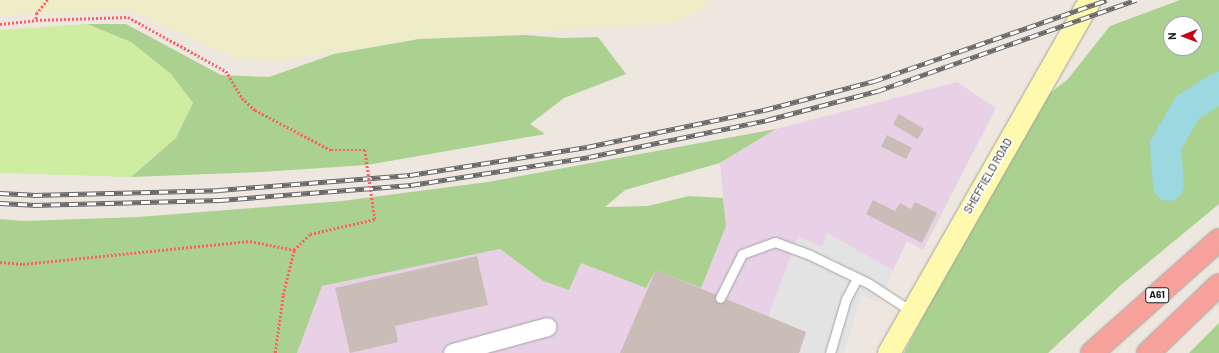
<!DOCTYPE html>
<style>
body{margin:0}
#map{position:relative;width:1219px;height:353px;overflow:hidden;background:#eee7df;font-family:Barlow,sans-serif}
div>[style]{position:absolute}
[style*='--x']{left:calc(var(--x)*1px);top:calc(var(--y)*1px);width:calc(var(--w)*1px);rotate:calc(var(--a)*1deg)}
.industrial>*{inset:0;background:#e8d1e6}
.farmland>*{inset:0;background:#efedc8}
.grass>*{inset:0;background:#cfeda0}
.forest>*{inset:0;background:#abd190}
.parking>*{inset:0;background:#e3e3e3}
.river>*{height:31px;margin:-15.5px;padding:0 15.5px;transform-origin:15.5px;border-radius:15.5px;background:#9bd8e0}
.building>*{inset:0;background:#cabcb6;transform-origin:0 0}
.path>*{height:2.5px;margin-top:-1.25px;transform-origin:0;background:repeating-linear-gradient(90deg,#ff5f61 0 2px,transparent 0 4px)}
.roads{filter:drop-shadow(0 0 1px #a2a2a2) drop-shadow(0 0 1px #a2a2a2)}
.service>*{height:9px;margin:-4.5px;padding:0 4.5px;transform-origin:4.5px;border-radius:4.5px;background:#fff}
.minor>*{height:18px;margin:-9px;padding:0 9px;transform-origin:9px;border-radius:9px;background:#fff}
.secondary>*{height:22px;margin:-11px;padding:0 11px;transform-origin:11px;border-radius:11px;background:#fef9ad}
.trunk>*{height:22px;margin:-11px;padding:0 11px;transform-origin:11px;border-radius:11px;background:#f6a29a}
.rail>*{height:4.5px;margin-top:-2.25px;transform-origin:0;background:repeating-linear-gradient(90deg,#fff 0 9px,#696969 0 18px);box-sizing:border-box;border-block:1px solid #696969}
.path-bridge>*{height:2.5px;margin-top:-1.25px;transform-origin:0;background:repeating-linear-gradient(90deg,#ff5f61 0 2px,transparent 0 4px)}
span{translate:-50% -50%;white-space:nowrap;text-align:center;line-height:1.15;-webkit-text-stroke:4px #fff;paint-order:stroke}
.shield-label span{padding:1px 3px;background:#fff;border:1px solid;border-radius:3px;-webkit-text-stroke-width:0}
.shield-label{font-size:10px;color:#1b1b1b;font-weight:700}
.street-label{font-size:11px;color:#1b1b1b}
.north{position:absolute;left:1163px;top:16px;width:40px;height:40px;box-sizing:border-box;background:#fff;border:1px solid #a4a4a4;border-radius:50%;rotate:269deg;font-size:11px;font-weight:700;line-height:16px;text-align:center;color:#1b1b1b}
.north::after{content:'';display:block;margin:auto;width:14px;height:18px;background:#c60016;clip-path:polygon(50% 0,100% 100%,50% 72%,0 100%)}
</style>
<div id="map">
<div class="industrial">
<i style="clip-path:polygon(957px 82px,996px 108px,923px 250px,907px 241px,878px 302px,862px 294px,843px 353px,297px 353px,322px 286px,500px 249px,543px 281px,569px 289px,581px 263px,646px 288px,656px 270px,726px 226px,720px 163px,776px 129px)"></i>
</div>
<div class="farmland">
<i style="clip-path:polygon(0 0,712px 0,704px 9px,675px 23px,583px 28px,445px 40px,419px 39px,281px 61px,237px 59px,133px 12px,16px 14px,0 17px)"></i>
</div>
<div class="grass">
<i style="clip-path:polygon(87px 24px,131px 42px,171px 74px,193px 103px,176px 138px,131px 177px,0 173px,0 30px)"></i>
</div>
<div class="forest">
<i style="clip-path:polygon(evenodd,1180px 0,1219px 0,1219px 204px,1121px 285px,1048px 353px,904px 353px,1034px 105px,1067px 80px,1110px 26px,1180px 0,1171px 24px,1195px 24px,1195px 48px,1171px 48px,1171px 24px)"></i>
<i style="clip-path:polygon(126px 24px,221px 75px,269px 77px,334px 54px,419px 39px,526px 35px,561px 38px,598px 37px,626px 74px,564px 98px,530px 124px,545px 134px,367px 165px,261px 172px,131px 177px,176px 138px,193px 103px,171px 74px,131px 42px,87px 24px)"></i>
<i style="clip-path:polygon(776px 129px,720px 163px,625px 190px,605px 207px,648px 206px,689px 196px,723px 198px,726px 226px,701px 288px,656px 270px,646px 288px,581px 263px,569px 290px,543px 281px,500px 249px,322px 286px,297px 353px,0 353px,0 219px,23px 221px,138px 217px,342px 201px,488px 182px)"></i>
<i style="clip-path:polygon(1219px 323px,1219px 353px,1189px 353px)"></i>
</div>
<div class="parking">
<i style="clip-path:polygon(827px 233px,893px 270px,878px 302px,862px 294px,843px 353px,799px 353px,806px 332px,768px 317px,798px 236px,822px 247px)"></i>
</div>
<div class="river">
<i style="--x:1168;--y:185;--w:40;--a:-94.3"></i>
<i style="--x:1165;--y:145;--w:44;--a:-59.9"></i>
<i style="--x:1187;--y:107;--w:38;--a:-32"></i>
</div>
<div class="building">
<i style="left:899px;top:114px;width:29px;height:12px;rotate:31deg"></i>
<i style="left:887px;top:135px;width:28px;height:13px;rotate:27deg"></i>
<i style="clip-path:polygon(873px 200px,895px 211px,900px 203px,911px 209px,915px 202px,937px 213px,922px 243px,866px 214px)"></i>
<i style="clip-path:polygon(477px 256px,488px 305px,395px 326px,398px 342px,350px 353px,335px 288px)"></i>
<i style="clip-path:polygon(656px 270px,806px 332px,799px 353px,620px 353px)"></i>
</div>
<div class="path">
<i style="--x:48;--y:0;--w:17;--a:130"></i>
<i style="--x:37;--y:13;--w:7;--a:98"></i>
<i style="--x:36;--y:20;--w:92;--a:-1.9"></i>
<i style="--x:128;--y:17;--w:112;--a:28.9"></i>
<i style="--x:226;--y:71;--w:31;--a:59"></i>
<i style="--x:242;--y:98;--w:18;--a:43"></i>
<i style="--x:255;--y:110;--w:86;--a:27.8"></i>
<i style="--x:331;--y:150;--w:34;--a:0"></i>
<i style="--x:0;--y:24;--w:36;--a:-6"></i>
<i style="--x:0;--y:262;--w:23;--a:5"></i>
<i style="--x:23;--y:264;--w:228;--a:-5.8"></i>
<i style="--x:250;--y:241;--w:45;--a:11.6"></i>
<i style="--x:275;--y:353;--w:59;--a:-82.1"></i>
<i style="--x:283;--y:295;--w:46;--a:-76.3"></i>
<i style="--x:294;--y:250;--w:23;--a:-45"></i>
<i style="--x:310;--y:234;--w:67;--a:-13"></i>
</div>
<div class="roads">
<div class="service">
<i style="--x:720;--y:298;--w:49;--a:-63.4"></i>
<i style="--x:742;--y:254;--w:35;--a:-20"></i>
<i style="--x:775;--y:242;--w:37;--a:20"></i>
<i style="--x:810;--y:255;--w:64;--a:25.8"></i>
<i style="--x:868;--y:283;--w:51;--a:33.1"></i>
<i style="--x:830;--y:353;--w:56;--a:-73.5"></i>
<i style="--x:846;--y:299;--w:24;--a:-62"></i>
</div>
<div class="minor">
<i style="--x:453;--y:353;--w:98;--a:-15.3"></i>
</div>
<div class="secondary">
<i style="--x:889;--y:353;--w:406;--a:-60.3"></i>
</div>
<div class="trunk">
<i style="--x:1092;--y:353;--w:170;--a:-41.7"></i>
<i style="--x:1148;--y:353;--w:98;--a:-43.8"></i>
</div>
</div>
<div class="rail">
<i style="--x:0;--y:193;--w:33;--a:3"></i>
<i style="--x:33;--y:195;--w:186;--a:-1.5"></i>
<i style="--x:219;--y:190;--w:192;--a:-4.5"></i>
<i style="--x:410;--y:175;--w:179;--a:-9"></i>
<i style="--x:587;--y:147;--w:181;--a:-11.8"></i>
<i style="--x:764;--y:110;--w:114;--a:-14.8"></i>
<i style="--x:874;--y:81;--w:246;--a:-19.2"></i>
<i style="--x:0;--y:203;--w:33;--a:3"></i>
<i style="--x:33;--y:205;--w:187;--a:-1.5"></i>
<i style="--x:220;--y:200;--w:192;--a:-4.5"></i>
<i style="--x:411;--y:185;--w:180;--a:-8.9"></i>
<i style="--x:589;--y:157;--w:182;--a:-11.7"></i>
<i style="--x:767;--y:120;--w:114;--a:-14.8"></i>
<i style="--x:877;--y:91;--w:275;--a:-19.4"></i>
</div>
<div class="path-bridge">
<i style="--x:365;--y:150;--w:70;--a:81.8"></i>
</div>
<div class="shield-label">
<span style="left:1157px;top:295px">A61</span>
</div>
<div class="street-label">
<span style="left:988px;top:176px;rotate:-60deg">SHEFFIELD ROAD</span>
</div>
<div class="north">N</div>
</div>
